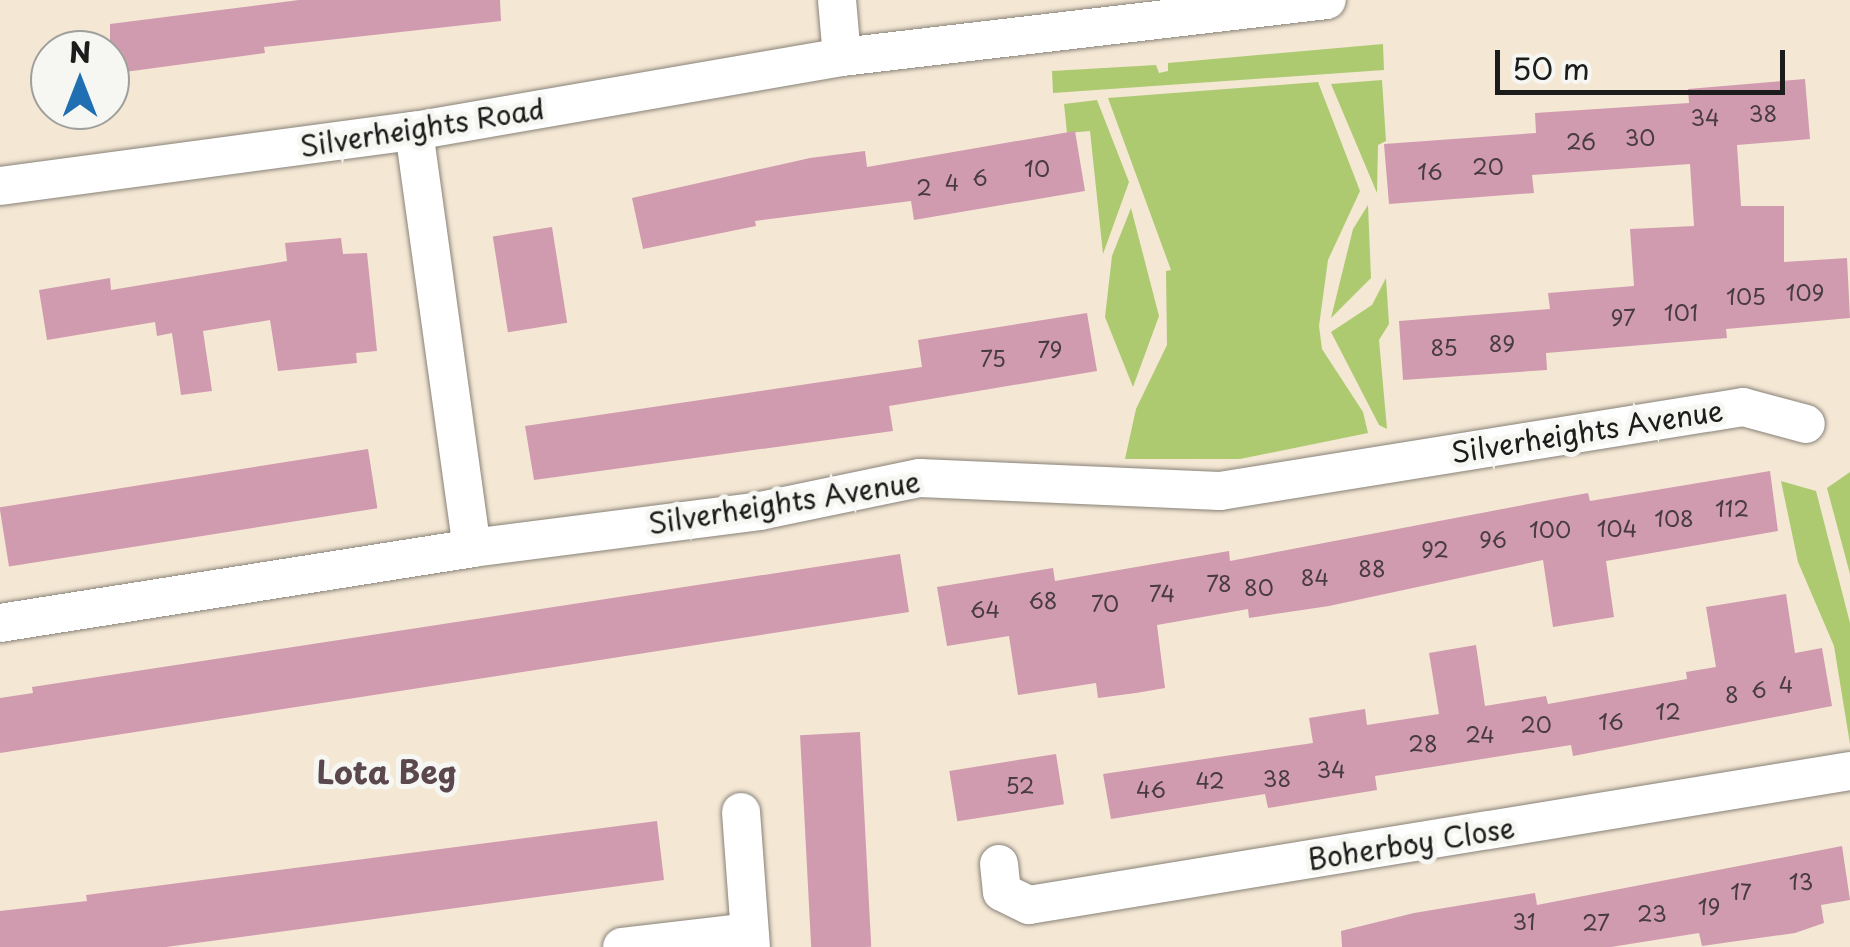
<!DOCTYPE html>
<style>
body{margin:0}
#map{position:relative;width:1850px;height:947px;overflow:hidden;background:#f4e7d4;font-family:"Playpen Sans",sans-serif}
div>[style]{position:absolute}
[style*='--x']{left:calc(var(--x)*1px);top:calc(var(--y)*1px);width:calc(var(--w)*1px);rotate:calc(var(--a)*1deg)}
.green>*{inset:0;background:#adca71}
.building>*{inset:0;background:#d19baf;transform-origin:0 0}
.roads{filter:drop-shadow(0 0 2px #888278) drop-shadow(0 0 2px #888278)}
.minor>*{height:38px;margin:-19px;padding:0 19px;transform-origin:19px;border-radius:19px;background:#fff}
span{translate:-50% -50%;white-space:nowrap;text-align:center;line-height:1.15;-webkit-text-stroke:10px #f6f6f2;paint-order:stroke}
.number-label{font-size:22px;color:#493c41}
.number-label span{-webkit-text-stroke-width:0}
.street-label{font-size:28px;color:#1c1c1c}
.quarter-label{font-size:32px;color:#5b484f;font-weight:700}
.north{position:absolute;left:30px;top:30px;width:100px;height:100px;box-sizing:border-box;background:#f6f6f2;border:2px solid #9f9f9c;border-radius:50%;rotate:0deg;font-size:28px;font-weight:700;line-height:40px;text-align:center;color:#1c1c1c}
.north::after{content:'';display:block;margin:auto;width:35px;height:45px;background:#1f6fb2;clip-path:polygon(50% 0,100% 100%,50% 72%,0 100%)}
.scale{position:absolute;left:1495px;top:50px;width:290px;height:45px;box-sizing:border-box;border:5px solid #1c1c1c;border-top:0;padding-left:12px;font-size:30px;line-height:35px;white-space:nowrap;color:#1c1c1c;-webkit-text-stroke:8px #f6f6f2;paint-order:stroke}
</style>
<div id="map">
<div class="green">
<i style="clip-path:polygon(1383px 44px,1384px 70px,1053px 93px,1052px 71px,1156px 65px,1159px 73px,1168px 71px,1168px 63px)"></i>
<i style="clip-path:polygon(1382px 80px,1386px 141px,1378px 145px,1377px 193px,1331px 84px)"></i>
<i style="clip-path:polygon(1318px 82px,1360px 191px,1328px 260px,1319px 326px,1322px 349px,1363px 412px,1368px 433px,1240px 459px,1125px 459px,1136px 409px,1167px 345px,1166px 271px,1171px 270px,1108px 98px)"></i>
<i style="clip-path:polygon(1097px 100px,1129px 182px,1103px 254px,1090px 131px,1067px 133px,1064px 104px)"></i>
<i style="clip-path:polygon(1368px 205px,1371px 278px,1331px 318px,1353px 229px)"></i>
<i style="clip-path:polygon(1131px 208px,1159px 316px,1133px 387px,1105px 317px,1112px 256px)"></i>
<i style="clip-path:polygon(1386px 278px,1389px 324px,1379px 340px,1387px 429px,1379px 425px,1331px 332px,1372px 305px)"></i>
<i style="clip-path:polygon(1850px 472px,1850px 574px,1827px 488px)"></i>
<i style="clip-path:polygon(1781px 481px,1816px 491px,1850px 623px,1850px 744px,1834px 646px,1798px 562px)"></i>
</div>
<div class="building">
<i style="clip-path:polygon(299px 0,500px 0,501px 21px,264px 47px,265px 53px,110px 74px,110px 24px)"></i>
<i style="clip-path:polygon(1805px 79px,1810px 139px,1737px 145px,1741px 206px,1784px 206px,1784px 262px,1847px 258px,1850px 318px,1726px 329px,1727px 338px,1546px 353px,1547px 370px,1403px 380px,1399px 321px,1550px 309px,1548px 293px,1634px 286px,1630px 229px,1694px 226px,1690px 164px,1532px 175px,1534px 193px,1389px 204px,1384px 144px,1536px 133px,1535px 113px,1689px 103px,1688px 89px)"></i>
<i style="clip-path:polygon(1075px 131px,1085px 191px,914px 220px,911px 201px,755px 221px,756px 226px,643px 249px,632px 198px,810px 158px,865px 151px,867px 167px)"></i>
<i style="left:552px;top:227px;width:97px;height:60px;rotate:81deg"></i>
<i style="clip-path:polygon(341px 238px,343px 254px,367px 253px,377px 351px,356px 353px,357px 363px,278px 371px,270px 320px,203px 331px,212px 391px,181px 395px,172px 333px,157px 336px,155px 322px,47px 340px,39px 290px,110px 278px,111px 290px,287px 261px,285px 243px)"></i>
<i style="clip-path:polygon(1087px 313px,1097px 371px,889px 406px,893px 431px,534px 480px,525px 426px,922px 367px,918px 340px)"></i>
<i style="left:368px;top:449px;width:60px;height:373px;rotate:81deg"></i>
<i style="clip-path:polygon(1770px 471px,1778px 531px,1606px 561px,1614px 617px,1553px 627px,1543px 560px,1329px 606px,1249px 618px,1248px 609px,1157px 625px,1165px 688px,1136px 693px,1098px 698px,1096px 683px,1018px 695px,1009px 636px,947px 646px,937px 587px,1053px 568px,1055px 581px,1229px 551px,1230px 561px,1560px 498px,1588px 493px,1590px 501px)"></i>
<i style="clip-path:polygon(900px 554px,909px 612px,0 753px,0 698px,33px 693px,32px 687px)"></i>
<i style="clip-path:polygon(1786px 594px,1795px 653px,1822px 648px,1832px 706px,1573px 756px,1571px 745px,1375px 776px,1377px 790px,1268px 808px,1265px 794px,1111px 819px,1103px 774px,1313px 743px,1309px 718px,1365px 709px,1367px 725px,1439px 714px,1429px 653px,1476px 645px,1485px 706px,1546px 696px,1548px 704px,1687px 679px,1686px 672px,1716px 667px,1706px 607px)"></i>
<i style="left:860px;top:732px;width:215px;height:60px;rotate:87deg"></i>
<i style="left:1056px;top:754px;width:51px;height:108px;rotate:81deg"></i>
<i style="clip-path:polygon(657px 821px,664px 880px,166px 947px,0 947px,0 911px,87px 901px,86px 895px)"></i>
<i style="clip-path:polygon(1842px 846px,1850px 900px,1821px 905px,1824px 923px,1795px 933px,1702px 946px,1699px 933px,1611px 947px,1342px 947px,1341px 931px,1414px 913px,1535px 893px,1537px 905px)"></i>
</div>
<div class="roads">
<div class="minor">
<i style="--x:837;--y:0;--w:57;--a:85"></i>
<i style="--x:414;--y:131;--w:421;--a:82.1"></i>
<i style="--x:0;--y:186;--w:418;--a:-7.6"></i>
<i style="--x:414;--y:131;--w:434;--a:-9.8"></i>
<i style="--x:842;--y:57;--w:488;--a:-6.7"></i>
<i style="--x:0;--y:623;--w:478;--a:-9"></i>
<i style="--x:472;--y:548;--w:290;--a:-7.3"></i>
<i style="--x:760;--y:511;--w:163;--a:-11.7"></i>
<i style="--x:920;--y:478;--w:300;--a:2.5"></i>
<i style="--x:1220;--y:491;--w:530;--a:-9.12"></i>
<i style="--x:1743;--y:407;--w:65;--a:15.1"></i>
<i style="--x:741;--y:812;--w:135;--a:85.8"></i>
<i style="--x:999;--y:864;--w:28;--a:84"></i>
<i style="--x:1002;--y:892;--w:30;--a:26"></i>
<i style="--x:1029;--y:905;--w:832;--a:-9.27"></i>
<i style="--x:622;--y:947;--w:128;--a:-6.7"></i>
</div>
</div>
<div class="number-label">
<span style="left:1763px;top:113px">38</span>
<span style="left:1705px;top:117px">34</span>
<span style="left:1640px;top:137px">30</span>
<span style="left:1581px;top:141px">26</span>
<span style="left:1488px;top:166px">20</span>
<span style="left:1037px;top:168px">10</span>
<span style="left:1430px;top:171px">16</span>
<span style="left:980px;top:177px">6</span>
<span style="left:952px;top:182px">4</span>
<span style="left:924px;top:187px">2</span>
<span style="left:1805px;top:292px">109</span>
<span style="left:1746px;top:296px">105</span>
<span style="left:1681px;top:312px">101</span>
<span style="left:1623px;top:317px">97</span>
<span style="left:1502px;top:343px">89</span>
<span style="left:1444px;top:347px">85</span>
<span style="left:1050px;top:349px">79</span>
<span style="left:993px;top:358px">75</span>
<span style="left:1732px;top:508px">112</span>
<span style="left:1674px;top:518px">108</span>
<span style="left:1617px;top:528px">104</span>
<span style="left:1550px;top:529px">100</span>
<span style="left:1493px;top:539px">96</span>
<span style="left:1435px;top:549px">92</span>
<span style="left:1372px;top:568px">88</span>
<span style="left:1315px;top:577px">84</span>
<span style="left:1219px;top:583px">78</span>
<span style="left:1259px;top:587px">80</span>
<span style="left:1162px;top:593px">74</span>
<span style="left:1043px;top:600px">68</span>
<span style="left:1105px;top:603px">70</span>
<span style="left:985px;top:609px">64</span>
<span style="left:1786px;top:684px">4</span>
<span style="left:1759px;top:689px">6</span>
<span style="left:1732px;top:694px">8</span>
<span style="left:1668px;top:711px">12</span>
<span style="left:1611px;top:721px">16</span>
<span style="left:1536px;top:724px">20</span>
<span style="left:1480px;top:734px">24</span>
<span style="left:1423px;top:743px">28</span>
<span style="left:1331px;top:769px">34</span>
<span style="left:1277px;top:778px">38</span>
<span style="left:1210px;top:780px">42</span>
<span style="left:1020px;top:785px">52</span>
<span style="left:1151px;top:789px">46</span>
<span style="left:1801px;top:881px">13</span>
<span style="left:1741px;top:891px">17</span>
<span style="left:1709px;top:906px">19</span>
<span style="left:1652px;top:913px">23</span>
<span style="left:1524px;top:921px">31</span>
<span style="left:1596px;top:922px">27</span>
</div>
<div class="street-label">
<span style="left:422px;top:127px;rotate:-9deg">Silverheights Road</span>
<span style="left:1587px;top:431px;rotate:-9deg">Silverheights Avenue</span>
<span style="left:784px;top:502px;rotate:-9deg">Silverheights Avenue</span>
<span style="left:1411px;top:843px;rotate:-9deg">Boherboy Close</span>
</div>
<div class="quarter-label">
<span style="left:387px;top:771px">Lota Beg</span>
</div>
<div class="north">N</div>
<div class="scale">50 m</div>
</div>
